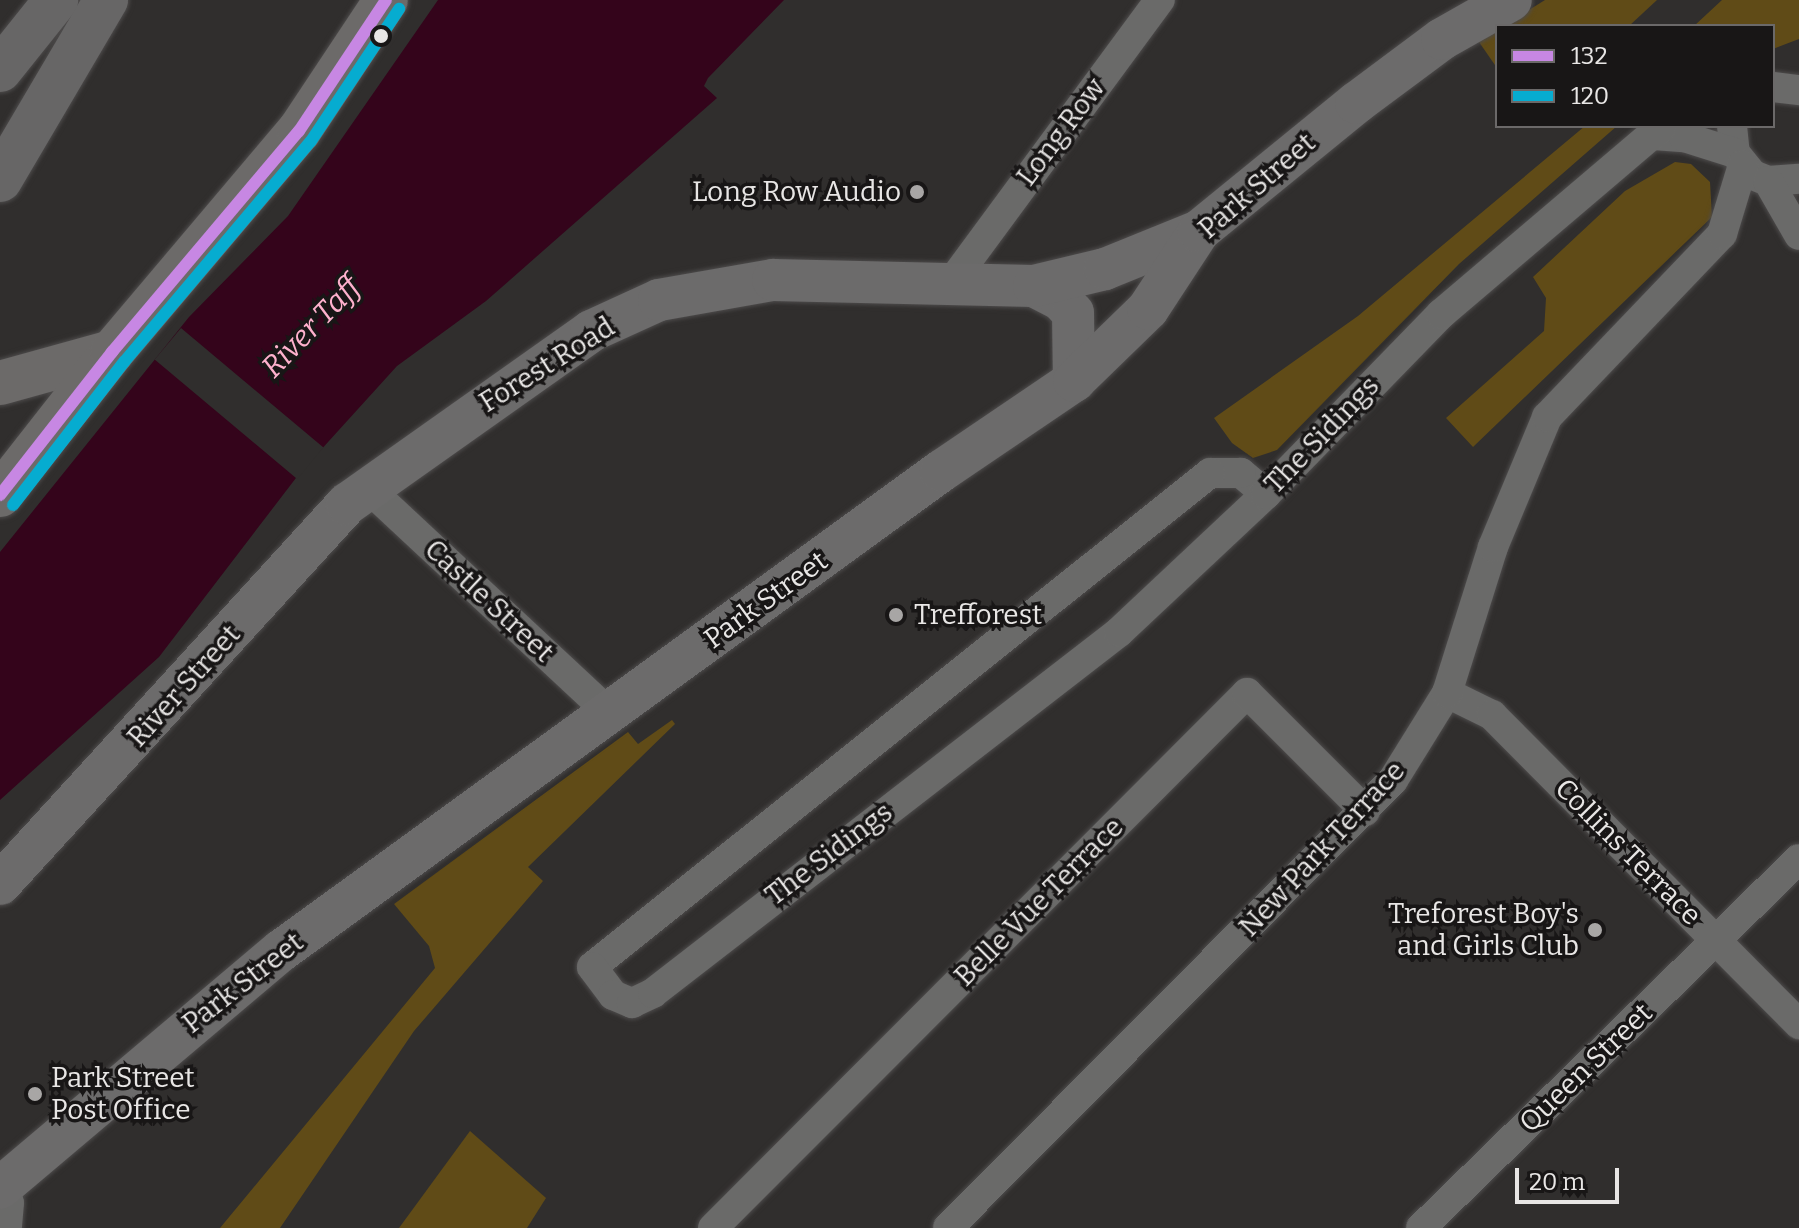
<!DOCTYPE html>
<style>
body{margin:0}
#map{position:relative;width:1799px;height:1228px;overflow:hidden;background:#302e2d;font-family:Bitter,serif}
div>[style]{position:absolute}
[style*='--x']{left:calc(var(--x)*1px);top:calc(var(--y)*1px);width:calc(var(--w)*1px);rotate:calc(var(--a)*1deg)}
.green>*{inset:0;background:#604b17}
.water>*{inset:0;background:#34041b}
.pier>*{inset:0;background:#302e2d;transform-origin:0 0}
.roads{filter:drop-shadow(0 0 2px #4d4b4b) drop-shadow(0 0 2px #4d4b4b)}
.street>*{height:30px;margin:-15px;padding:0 15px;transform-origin:15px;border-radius:15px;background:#6a6a69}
.secondary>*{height:42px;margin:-21px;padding:0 21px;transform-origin:21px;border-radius:21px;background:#6c6b6b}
.primary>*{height:44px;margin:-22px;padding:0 22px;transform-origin:22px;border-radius:22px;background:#6c6a69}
.highway>*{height:44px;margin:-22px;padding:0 22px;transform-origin:22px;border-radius:22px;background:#676666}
.bus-1>*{height:12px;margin:-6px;padding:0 6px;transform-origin:6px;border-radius:6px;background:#c787e3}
.bus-2>*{height:12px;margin:-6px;padding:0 6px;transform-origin:6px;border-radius:6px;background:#06acd0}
.dots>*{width:22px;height:22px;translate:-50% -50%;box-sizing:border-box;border:4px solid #181616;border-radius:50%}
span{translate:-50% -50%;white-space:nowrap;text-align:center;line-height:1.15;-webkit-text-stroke:7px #181616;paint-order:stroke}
.street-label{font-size:28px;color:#e8e6e5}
.poi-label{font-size:28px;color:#e8e6e5}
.right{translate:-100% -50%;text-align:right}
.left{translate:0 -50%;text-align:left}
.water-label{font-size:30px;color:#feb1cd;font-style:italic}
.legend{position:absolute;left:1495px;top:24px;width:280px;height:104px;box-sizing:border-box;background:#181616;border:2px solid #6b6969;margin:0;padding:10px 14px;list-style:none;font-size:24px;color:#e8e6e5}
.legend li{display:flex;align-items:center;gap:16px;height:40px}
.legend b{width:40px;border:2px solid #6b6969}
.scale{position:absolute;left:1515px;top:1168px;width:104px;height:36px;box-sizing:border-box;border:4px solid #e8e6e5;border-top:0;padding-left:10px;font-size:24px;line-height:28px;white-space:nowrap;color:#e8e6e5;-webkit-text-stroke:6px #181616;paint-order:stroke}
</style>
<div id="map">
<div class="green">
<i style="clip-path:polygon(1545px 0,1657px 0,1629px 26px,1503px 26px)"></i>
<i style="clip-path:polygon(1722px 0,1799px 0,1799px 39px,1773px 49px,1773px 26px,1694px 26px)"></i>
<i style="clip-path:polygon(1497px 30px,1497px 68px,1479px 42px)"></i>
<i style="clip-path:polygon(1585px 126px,1617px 126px,1459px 264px,1277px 450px,1253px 458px,1232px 443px,1214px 418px,1358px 316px)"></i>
<i style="clip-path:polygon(1675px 162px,1691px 164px,1710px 182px,1712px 217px,1473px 447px,1446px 418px,1544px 331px,1546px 298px,1533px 277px,1625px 191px)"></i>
<i style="clip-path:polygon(672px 720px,675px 724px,528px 867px,543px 881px,414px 1031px,280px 1228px,220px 1228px,435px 968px,429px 946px,394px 904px,628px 732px,638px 744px)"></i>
<i style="clip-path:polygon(470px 1131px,546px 1198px,527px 1228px,399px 1228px)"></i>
</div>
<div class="water">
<i style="clip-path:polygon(438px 0,784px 0,708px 78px,704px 86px,717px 98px,486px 301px,397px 366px,299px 474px,159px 657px,0 800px,0 552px,189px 317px,288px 216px)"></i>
</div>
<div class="pier">
<i style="left:181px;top:328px;width:186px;height:41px;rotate:40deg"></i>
</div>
<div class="roads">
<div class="street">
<i style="--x:1773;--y:87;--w:26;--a:7"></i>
<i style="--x:1732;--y:126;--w:27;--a:84"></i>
<i style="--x:1735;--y:153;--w:28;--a:51"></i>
<i style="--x:1753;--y:175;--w:16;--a:22"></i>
<i style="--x:1768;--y:181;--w:31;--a:-4"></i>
<i style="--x:1653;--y:135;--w:31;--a:4"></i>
<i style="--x:1684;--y:137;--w:53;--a:17.4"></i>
<i style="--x:1768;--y:181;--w:62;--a:60.1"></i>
<i style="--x:951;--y:283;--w:352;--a:-53.6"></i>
<i style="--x:368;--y:488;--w:331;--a:43"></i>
<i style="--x:1266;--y:494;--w:33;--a:-140"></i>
<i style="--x:1241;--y:473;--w:31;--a:180"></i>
<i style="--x:1210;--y:473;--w:791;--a:141.36"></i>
<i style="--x:592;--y:967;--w:35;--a:53"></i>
<i style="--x:613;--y:995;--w:21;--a:23"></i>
<i style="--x:632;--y:1003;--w:23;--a:-25"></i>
<i style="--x:653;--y:993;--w:589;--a:-37.76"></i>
<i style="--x:1119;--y:632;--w:202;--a:-43.2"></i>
<i style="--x:1266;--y:494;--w:251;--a:-45.8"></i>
<i style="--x:1441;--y:314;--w:290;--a:-40.4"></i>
<i style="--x:1447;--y:693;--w:50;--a:26.1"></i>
<i style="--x:1492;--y:715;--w:436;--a:45.2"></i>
<i style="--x:2;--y:1186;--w:18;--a:68"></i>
<i style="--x:9;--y:1203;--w:25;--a:95"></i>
<i style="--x:713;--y:1228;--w:756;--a:-45.05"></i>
<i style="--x:1247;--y:693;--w:167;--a:45"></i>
<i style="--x:948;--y:1228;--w:631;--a:-45.19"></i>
<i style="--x:1393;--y:780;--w:102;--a:-58.2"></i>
<i style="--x:1447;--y:693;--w:153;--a:-72.5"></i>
<i style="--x:1493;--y:547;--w:141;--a:-67.4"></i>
<i style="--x:1547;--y:417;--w:253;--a:-46.3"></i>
<i style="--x:1722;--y:234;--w:72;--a:-73.1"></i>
<i style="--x:1421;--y:1228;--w:528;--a:-44.31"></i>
</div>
<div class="secondary">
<i style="--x:1034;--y:286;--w:29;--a:27"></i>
<i style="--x:1060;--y:299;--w:19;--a:47"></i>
<i style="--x:1073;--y:313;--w:68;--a:89.2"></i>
<i style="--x:0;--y:884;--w:515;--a:-47.6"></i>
<i style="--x:347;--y:504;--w:299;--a:-35.3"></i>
<i style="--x:591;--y:331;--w:75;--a:-24.5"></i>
<i style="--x:659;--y:300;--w:116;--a:-10"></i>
<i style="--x:773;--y:280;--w:261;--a:1.3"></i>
<i style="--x:1034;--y:286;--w:73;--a:-13.5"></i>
<i style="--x:1105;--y:269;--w:101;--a:-22"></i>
<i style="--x:0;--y:1188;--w:369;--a:-40.2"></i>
<i style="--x:282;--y:950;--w:815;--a:-36.01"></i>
<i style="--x:941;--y:471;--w:161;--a:-34.1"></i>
<i style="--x:1074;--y:381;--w:103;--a:-44.2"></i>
<i style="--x:1148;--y:309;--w:93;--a:-56.8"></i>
<i style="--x:1199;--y:231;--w:203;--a:-39.2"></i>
<i style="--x:1356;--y:103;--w:107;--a:-36.7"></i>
<i style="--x:1442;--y:39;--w:79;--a:-29.5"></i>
</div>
<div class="primary">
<i style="--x:0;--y:383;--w:116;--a:-15.5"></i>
<i style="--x:0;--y:495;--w:182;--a:-51.9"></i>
<i style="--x:112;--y:352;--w:289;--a:-49.8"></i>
<i style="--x:299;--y:131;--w:157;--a:-56.4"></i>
</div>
<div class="highway">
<i style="--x:0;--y:70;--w:90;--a:-51.3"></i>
<i style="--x:0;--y:180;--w:209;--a:-59.5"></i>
</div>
</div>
<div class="bus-1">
<i style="--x:0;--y:495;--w:182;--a:-51.9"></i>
<i style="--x:112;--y:352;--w:289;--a:-49.8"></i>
<i style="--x:299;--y:131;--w:157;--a:-56.4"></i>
</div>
<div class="bus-2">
<i style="--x:13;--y:505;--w:181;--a:-52.2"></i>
<i style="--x:124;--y:362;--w:289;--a:-49.8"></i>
<i style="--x:311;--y:141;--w:159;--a:-56.3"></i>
</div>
<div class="dots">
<i style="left:381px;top:36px;background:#e8e6e5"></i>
<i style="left:917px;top:192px;background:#a8a6a5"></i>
<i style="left:896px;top:615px;background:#a8a6a5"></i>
<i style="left:1595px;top:930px;background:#a8a6a5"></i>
<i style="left:35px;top:1094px;background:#a8a6a5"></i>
</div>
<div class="street-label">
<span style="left:1061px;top:132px;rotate:-53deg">Long Row</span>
<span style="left:1257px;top:186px;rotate:-41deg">Park Street</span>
<span style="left:547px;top:365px;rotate:-32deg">Forest Road</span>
<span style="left:1322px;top:435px;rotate:-46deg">The Sidings</span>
<span style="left:766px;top:600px;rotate:-36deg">Park Street</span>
<span style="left:489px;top:601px;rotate:43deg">Castle Street</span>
<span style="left:184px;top:686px;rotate:-48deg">River Street</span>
<span style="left:1322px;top:849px;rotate:-47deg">New Park Terrace</span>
<span style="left:1628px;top:852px;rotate:45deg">Collins Terrace</span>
<span style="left:829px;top:854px;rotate:-37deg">The Sidings</span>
<span style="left:1039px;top:902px;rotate:-45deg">Belle Vue Terrace</span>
<span style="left:243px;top:983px;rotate:-38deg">Park Street</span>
<span style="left:1586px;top:1068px;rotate:-44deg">Queen Street</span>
</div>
<div class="poi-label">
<span class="right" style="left:901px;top:192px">Long Row Audio</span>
<span class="left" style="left:914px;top:615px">Trefforest</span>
<span class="right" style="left:1579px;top:930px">Treforest Boy's<br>and Girls Club</span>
<span class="left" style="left:51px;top:1094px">Park Street<br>Post Office</span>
</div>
<div class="water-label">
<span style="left:311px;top:327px;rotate:-46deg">River Taff</span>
</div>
<ul class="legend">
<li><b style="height:10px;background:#c787e3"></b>132</li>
<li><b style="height:10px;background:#06acd0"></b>120</li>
</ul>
<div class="scale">20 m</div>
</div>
